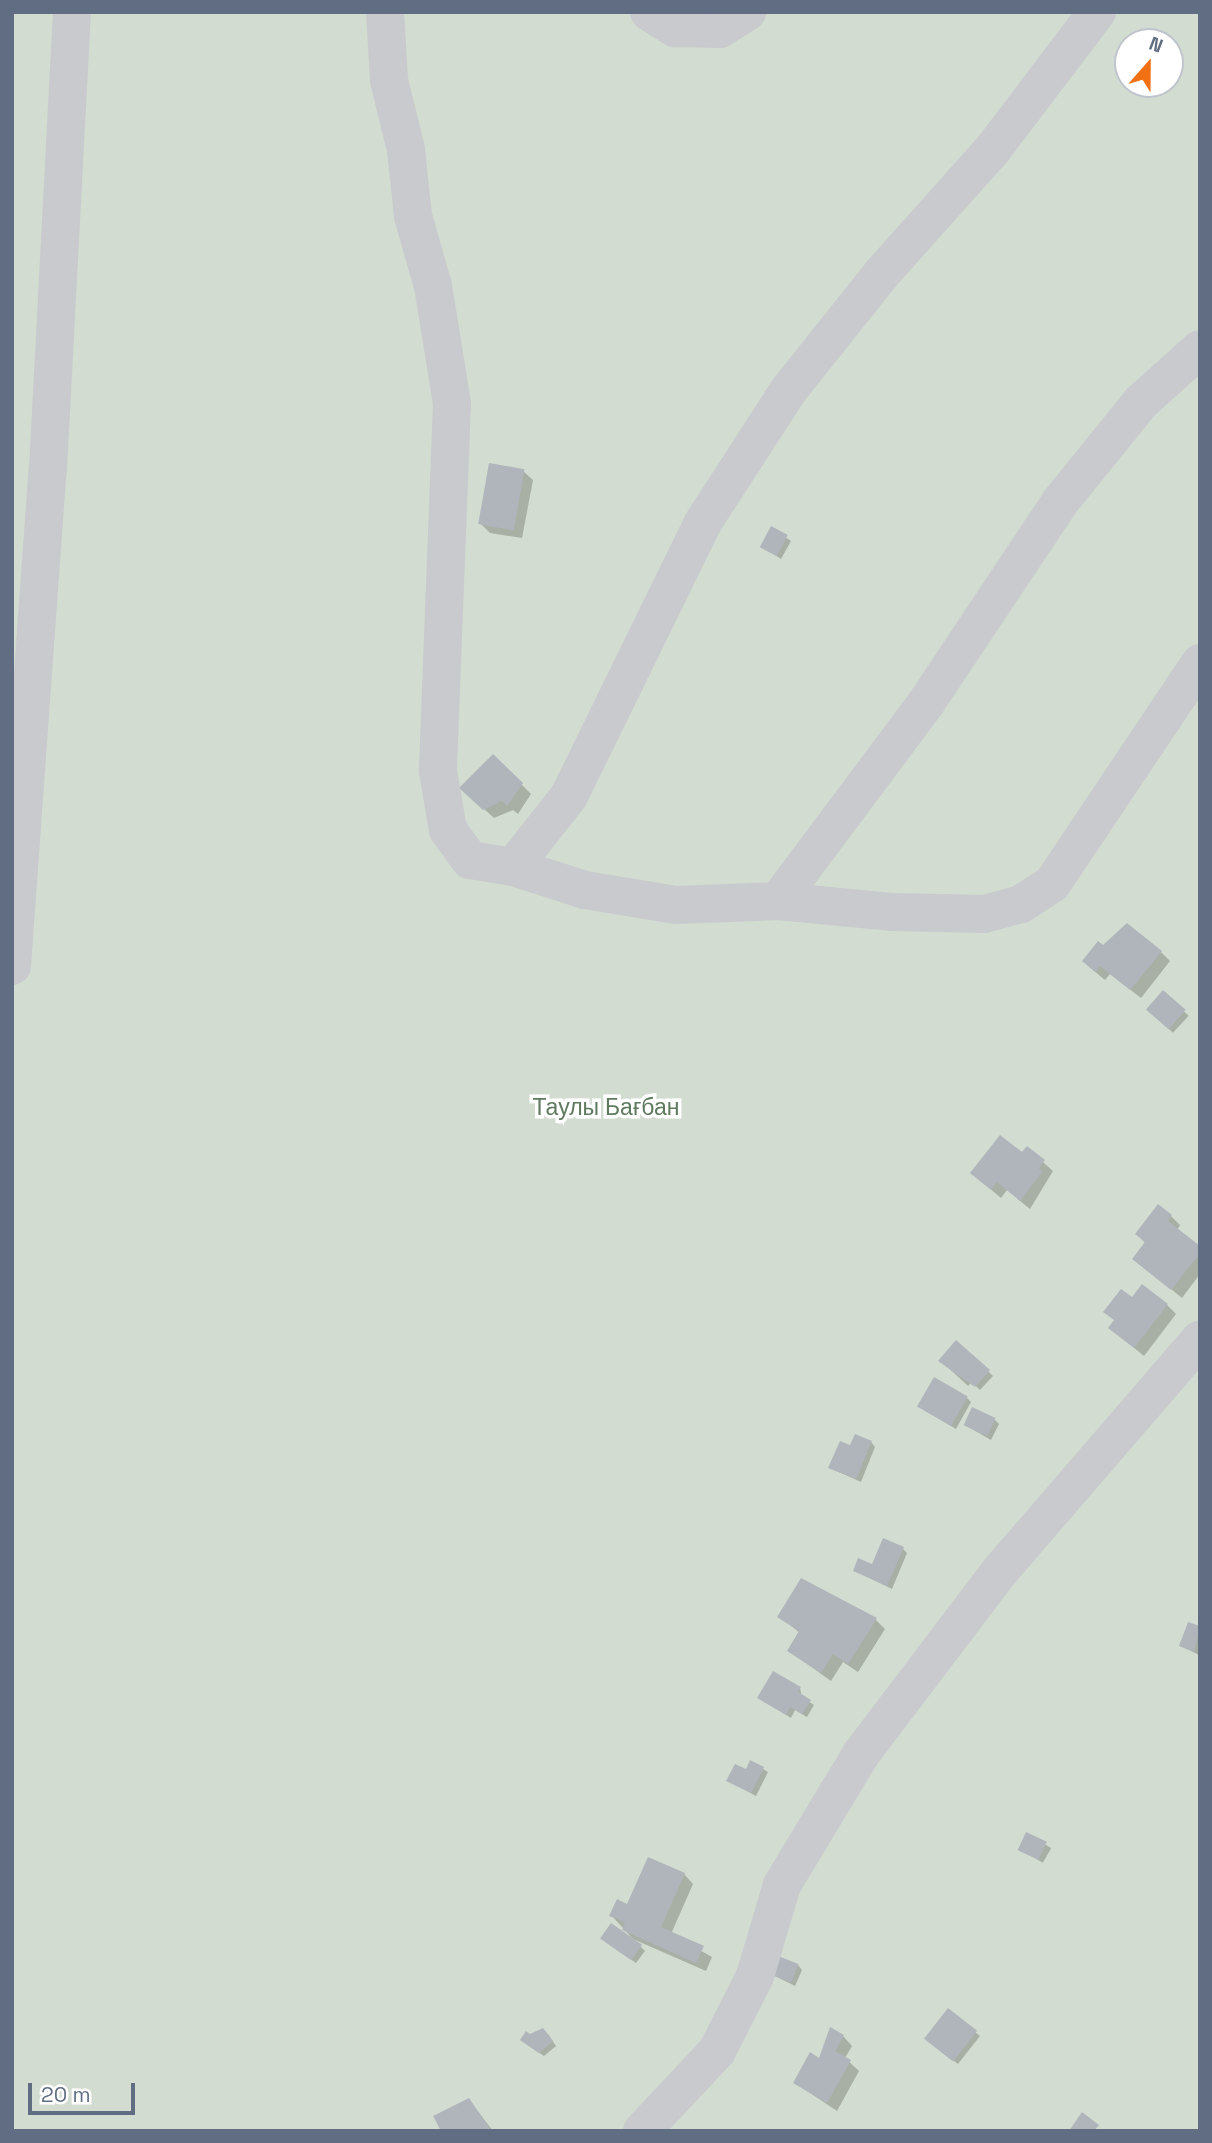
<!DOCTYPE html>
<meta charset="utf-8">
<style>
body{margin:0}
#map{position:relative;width:1212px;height:2143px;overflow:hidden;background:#f3f4ef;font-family:"Space Grotesk",sans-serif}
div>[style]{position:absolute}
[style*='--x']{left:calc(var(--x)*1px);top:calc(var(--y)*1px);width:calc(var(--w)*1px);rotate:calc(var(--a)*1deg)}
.green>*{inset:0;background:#d3dcd0}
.shadow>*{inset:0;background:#0003;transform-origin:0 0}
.building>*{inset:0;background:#b0b5bc;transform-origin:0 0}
.minor>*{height:38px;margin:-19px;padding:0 19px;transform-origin:19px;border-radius:19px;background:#c8cace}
span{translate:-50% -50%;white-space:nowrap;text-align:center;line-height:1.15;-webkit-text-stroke:7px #fff;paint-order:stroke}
.park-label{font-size:23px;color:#607a60}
.frame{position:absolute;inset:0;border:14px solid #616d83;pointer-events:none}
.north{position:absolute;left:1114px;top:28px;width:70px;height:70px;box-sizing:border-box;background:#fff;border:2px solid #c0c5cd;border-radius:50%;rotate:21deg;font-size:19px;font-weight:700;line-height:28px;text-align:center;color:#616d83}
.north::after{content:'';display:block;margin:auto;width:24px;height:32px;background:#f17013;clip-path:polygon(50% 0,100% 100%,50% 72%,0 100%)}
.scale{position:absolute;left:28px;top:2083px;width:107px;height:32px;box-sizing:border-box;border:4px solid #616d83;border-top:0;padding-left:9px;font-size:21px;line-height:24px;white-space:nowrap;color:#616d83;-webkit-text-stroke:5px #fff;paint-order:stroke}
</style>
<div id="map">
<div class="green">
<i style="clip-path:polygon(evenodd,12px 12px,1200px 12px,1200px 2131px,12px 2131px,12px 12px,1128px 42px,1170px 42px,1170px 84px,1128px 84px,1128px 42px)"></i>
</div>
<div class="shadow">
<i style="clip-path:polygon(523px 471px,533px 480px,522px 538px,490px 533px,480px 523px)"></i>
<i style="clip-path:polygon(772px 528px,791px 541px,781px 559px,762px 546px)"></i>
<i style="clip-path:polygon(493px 756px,531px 794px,518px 814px,513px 810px,494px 818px,471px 797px)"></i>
<i style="clip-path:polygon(1103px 948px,1161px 952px,1170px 961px,1141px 998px,1110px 974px,1105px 980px,1093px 970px)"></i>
<i style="left:1163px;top:992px;width:35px;height:23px;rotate:43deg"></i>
<i style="clip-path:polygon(1027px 1148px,1053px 1171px,1030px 1209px,1007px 1190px,1001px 1198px,982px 1182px)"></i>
<i style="clip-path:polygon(1171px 1216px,1180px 1225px,1177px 1230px,1200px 1248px,1200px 1274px,1182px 1298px,1134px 1259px,1146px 1244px,1137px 1234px)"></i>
<i style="clip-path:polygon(1132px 1300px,1167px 1305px,1176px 1314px,1144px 1356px,1110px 1328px)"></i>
<i style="clip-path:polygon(957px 1343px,993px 1376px,980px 1390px,972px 1382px,968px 1386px,940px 1360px)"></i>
<i style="clip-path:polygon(967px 1398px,971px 1402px,956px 1429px,920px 1407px)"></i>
<i style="clip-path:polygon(995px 1420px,999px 1424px,991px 1440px,965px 1425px)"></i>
<i style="clip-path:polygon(871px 1442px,875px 1447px,861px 1482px,830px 1468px,851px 1448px)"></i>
<i style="clip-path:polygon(903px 1549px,907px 1553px,892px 1589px,855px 1571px,873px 1566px)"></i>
<i style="clip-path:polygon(779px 1616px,876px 1620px,885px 1629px,858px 1672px,843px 1662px,831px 1681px,789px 1651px,800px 1633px)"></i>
<i style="clip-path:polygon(1189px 1624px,1200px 1628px,1199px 1655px,1181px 1646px)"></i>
<i style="clip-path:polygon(800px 1688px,802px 1697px,814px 1705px,807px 1717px,795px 1710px,791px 1718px,760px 1698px)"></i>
<i style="clip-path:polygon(751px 1762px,768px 1772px,756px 1796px,728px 1781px,747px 1771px)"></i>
<i style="left:1027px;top:1834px;width:28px;height:17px;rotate:30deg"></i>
<i style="clip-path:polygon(684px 1874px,693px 1884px,671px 1934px,712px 1957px,706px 1971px,633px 1939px,611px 1915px)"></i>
<i style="clip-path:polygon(606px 1942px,641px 1947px,645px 1951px,636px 1963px)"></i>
<i style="clip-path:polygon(798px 1965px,802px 1970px,795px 1986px,773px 1975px)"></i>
<i style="clip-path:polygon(975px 2032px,980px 2036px,958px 2064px,931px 2043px)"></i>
<i style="clip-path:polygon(548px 2034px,556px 2046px,544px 2056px,526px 2044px,530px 2036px)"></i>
<i style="clip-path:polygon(843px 2036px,852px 2046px,845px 2058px,859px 2071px,837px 2111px,795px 2083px)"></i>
<i style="clip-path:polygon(469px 2100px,493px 2131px,443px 2131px)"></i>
</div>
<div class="building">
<i style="left:489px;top:463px;width:36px;height:62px;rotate:10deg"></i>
<i style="left:771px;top:526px;width:19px;height:24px;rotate:28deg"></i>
<i style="clip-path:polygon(493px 754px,523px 783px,507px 806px,502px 801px,483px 810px,459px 788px)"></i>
<i style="clip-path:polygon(1127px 923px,1162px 951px,1130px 990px,1100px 966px,1095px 972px,1082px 961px,1098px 941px,1103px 945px)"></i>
<i style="left:1163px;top:990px;width:30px;height:26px;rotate:41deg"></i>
<i style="clip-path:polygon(1000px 1135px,1022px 1152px,1027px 1146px,1045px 1160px,1039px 1168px,1042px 1172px,1020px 1201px,997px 1182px,991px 1190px,970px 1173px)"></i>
<i style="clip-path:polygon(1158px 1204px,1172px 1215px,1168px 1221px,1200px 1246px,1200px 1253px,1171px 1290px,1132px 1259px,1145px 1242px,1135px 1234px)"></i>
<i style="clip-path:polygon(1142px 1284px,1168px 1304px,1134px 1348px,1108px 1328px,1114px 1320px,1103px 1312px,1121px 1289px,1132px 1297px)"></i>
<i style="clip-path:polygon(956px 1340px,990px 1370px,975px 1387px,938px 1361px)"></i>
<i style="left:934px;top:1377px;width:39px;height:34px;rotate:30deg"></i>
<i style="left:972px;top:1407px;width:26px;height:20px;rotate:25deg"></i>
<i style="clip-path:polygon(855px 1434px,872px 1441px,856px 1479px,828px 1468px,840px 1441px,850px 1445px)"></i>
<i style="clip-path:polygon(883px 1538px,904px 1547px,887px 1586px,853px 1571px,858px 1558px,872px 1564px)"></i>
<i style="clip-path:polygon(801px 1578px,877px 1618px,848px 1664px,833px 1654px,821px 1673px,787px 1651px,799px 1631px,777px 1617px)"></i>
<i style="clip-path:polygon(1188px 1622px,1200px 1626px,1194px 1652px,1179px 1646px)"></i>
<i style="clip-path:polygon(773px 1671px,801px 1687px,798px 1692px,811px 1700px,802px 1714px,790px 1707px,786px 1715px,757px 1698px)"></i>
<i style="clip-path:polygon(750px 1760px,764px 1767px,751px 1793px,726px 1781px,735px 1764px,746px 1769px)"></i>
<i style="left:1026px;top:1832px;width:23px;height:20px;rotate:25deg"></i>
<i style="clip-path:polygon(648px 1857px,685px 1873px,661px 1927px,704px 1946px,696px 1963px,622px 1930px,625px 1922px,609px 1916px,617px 1899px,627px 1904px)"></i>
<i style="left:611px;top:1923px;width:38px;height:19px;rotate:35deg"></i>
<i style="left:778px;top:1956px;width:22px;height:20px;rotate:21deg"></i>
<i style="left:948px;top:2008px;width:37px;height:39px;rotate:38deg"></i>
<i style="clip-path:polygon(830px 2027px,844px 2035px,835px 2051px,851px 2060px,827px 2103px,793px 2083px,810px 2052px,819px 2058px)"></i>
<i style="clip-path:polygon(543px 2028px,553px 2041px,539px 2053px,520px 2040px,526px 2031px,530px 2034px)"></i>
<i style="clip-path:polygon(469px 2098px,490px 2129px,441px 2131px,433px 2116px)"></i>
<i style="clip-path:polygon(1082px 2112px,1099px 2125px,1094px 2131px,1069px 2131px)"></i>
</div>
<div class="minor">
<i style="--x:385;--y:12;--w:68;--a:86.6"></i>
<i style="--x:389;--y:80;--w:72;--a:76.3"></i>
<i style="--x:406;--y:150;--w:66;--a:83.9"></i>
<i style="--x:413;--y:216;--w:73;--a:74.1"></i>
<i style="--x:433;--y:286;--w:119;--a:80.8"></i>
<i style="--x:452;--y:403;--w:368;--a:92.2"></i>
<i style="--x:438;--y:771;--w:60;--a:80.4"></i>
<i style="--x:448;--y:830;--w:37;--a:54"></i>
<i style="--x:470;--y:860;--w:44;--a:9.2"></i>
<i style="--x:513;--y:867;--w:76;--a:17.7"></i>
<i style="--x:585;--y:890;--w:92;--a:9.4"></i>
<i style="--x:676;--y:905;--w:102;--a:-2.2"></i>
<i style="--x:778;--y:901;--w:116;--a:5.5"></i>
<i style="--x:893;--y:912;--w:91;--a:1.3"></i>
<i style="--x:984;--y:914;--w:38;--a:-15"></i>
<i style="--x:1021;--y:904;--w:37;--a:-33"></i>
<i style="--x:1052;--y:884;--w:266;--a:-56.2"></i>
<i style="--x:649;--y:12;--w:31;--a:32"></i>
<i style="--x:675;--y:28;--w:45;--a:1.3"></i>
<i style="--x:720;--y:29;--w:32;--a:-32"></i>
<i style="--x:513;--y:867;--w:90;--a:-51.7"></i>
<i style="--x:569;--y:796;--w:303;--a:-63.9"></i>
<i style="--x:702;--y:524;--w:158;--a:-57.1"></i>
<i style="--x:788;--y:391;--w:152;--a:-51.4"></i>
<i style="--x:883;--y:272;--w:165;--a:-48.2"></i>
<i style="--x:993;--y:149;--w:172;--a:-52.8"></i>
<i style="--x:778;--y:901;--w:247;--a:-53.2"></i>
<i style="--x:926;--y:703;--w:242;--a:-56.3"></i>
<i style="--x:1060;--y:502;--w:129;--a:-51"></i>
<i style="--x:1141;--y:402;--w:79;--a:-41.9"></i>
<i style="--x:12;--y:966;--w:498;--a:-85.9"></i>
<i style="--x:48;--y:469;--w:458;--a:-87"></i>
<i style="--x:642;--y:2131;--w:110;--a:-46.8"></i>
<i style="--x:717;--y:2051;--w:84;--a:-63.1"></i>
<i style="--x:755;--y:1976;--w:95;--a:-73.5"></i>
<i style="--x:782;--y:1885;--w:153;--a:-58.9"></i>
<i style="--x:861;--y:1754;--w:230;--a:-52.8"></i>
<i style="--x:1000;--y:1571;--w:306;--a:-49.2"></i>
</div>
<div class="park-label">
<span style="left:606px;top:1107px">Таулы Бағбан</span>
</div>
<div class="frame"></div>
<div class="north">N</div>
<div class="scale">20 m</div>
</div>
